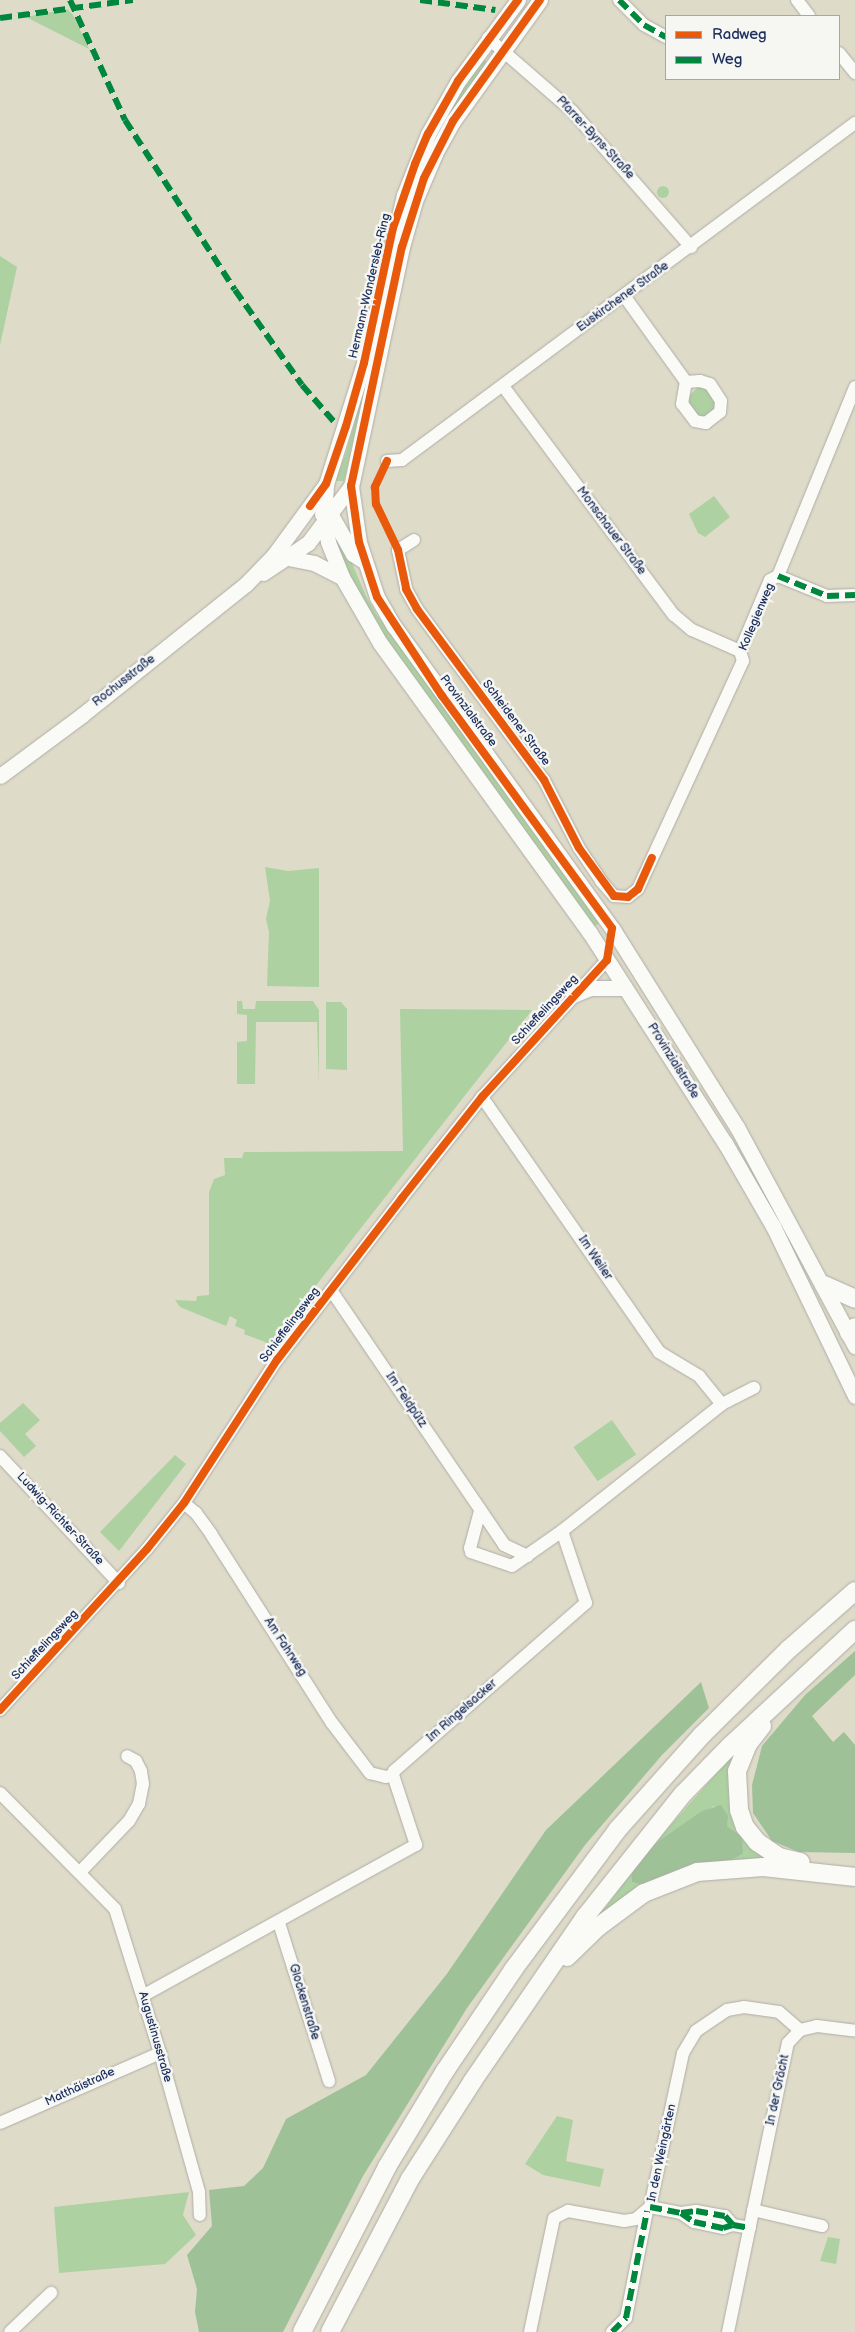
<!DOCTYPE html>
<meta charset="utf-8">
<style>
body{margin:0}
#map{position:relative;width:855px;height:2332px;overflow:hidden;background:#dfdbc9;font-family:"Balsamiq Sans",sans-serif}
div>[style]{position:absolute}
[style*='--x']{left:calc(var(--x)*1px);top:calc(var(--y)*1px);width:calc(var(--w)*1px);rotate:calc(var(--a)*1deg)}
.green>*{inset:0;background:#add1a1;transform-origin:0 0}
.round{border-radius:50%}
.forest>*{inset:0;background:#9fc198}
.roads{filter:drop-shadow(0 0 1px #aeada7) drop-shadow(0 0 1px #aeada7)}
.minor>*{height:12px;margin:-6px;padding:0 6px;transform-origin:6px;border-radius:6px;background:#fafaf7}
.major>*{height:15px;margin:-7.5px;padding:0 7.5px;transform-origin:7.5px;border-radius:7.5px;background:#fafaf7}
.highway>*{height:18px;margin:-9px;padding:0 9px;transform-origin:9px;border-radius:9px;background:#fafaf7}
.quiet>*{height:6px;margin-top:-3px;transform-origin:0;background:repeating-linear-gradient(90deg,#00873e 0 12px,transparent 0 18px)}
.cycleway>*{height:8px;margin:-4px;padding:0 4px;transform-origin:4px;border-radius:4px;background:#e8590c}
span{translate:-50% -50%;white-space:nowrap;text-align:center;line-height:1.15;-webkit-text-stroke:5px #f6f6f2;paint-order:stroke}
.street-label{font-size:12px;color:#1b2f5e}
.legend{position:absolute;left:665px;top:15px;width:175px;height:65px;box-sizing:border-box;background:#f6f6f2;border:1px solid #9ea6b7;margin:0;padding:6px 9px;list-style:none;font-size:15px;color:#1b2f5e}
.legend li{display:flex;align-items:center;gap:10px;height:25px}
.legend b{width:25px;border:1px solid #9ea6b7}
</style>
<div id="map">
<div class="green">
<i style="clip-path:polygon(67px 9px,73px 15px,89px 49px,26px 17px)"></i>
<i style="clip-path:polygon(483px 59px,487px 62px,436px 134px,468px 79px)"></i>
<i class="round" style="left:657px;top:186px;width:12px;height:12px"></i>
<i style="clip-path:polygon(0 256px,17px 267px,0 345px)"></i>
<i style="clip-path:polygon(366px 382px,344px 481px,335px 481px,346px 453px)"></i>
<i style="clip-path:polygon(705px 387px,719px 407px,709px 418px,700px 418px,688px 402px,689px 396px,697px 388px)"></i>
<i style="clip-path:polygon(714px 496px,730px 517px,705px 537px,698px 533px,689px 514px)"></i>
<i style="clip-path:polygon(341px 537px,366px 596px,377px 615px,600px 923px,593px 927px,385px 637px,351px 580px,335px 545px)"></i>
<i style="clip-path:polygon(265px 867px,288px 871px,319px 868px,319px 987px,267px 986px,269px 932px,266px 919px,270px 901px)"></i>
<i style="clip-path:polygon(237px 1001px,242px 1001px,243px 1009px,255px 1009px,256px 1001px,313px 1001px,319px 1010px,319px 1084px,317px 1022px,256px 1022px,255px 1084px,237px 1084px,237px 1042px,247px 1041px,247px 1015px,237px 1014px)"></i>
<i style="clip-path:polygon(326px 1002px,341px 1002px,347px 1009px,347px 1070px,326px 1069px)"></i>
<i style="clip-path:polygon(400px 1009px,532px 1010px,270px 1344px,244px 1334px,245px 1330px,235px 1326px,237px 1320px,230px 1316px,226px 1326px,180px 1307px,175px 1300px,196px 1301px,197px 1296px,209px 1295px,209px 1192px,214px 1179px,225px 1175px,224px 1158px,242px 1158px,244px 1152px,403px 1151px)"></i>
<i style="clip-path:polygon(23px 1403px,40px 1420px,25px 1434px,36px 1446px,24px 1457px,0 1431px,0 1423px)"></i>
<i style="left:612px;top:1420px;width:42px;height:47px;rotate:55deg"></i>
<i style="clip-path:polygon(175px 1455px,186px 1464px,119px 1551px,100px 1532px)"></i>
<i style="clip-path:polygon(739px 1748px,732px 1798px,775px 1859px,723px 1864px,743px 1854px,737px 1832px,727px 1826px,714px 1806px,653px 1845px)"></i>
<i style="clip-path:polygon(631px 1873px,632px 1882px,646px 1886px,599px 1916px)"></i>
<i style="clip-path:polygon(557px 2116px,573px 2120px,566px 2161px,604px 2169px,600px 2187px,543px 2175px,525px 2164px)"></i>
<i style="clip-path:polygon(189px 2192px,183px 2215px,196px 2235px,165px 2264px,59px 2273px,54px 2207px)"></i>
<i style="clip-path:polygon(828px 2237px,840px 2239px,836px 2264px,820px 2261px)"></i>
</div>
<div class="forest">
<i style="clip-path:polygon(855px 1651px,855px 1675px,812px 1716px,833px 1742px,844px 1732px,855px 1745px,855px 1853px,799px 1852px,772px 1841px,753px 1813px,752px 1785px,762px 1746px,805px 1695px)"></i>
<i style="clip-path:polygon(701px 1682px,709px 1708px,662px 1755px,585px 1845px,467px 2008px,363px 2176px,283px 2332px,199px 2332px,195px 2312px,197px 2289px,187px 2255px,212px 2226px,209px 2190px,244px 2186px,263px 2168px,286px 2119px,366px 2075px,446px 1975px,546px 1830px)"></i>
<i style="clip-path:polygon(721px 1805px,728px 1816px,727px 1826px,742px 1836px,743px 1854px,723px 1864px,646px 1886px,632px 1882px,631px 1873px,653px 1845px,702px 1811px)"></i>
</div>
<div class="roads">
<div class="minor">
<i style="--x:619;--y:0;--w:35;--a:45"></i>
<i style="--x:644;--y:25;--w:25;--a:29"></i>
<i style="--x:797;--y:0;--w:20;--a:53"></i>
<i style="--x:488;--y:38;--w:111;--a:41"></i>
<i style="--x:572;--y:111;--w:181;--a:48.8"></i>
<i style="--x:839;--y:53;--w:26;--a:51"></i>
<i style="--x:625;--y:297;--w:105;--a:54.3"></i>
<i style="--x:700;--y:381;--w:10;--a:17"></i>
<i style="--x:710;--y:384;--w:20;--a:57"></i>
<i style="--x:721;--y:401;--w:11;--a:95"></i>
<i style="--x:720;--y:412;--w:18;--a:142"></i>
<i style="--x:706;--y:423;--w:11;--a:-170"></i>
<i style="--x:695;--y:421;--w:21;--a:-127"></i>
<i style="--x:682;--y:404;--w:22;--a:-80"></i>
<i style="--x:686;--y:382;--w:14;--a:-4"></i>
<i style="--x:503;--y:386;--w:286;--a:53.3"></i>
<i style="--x:674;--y:615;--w:23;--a:40"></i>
<i style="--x:692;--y:630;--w:52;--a:23.6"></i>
<i style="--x:387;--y:461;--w:15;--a:-4"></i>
<i style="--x:402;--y:460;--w:565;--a:-36.65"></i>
<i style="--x:414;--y:540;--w:19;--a:148"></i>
<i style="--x:398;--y:550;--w:40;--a:78"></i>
<i style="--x:406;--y:589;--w:23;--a:61"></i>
<i style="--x:417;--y:609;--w:213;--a:53.4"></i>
<i style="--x:544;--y:780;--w:76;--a:62.8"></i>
<i style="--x:579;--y:848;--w:40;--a:56"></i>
<i style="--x:601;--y:881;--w:20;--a:49"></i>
<i style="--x:614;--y:896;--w:14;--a:4"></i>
<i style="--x:628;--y:897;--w:13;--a:-39"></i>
<i style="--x:638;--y:889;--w:251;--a:-65.3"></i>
<i style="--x:743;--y:661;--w:10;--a:-107"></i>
<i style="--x:740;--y:651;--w:77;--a:-67.1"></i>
<i style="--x:770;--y:580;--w:9;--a:-27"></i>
<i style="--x:778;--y:576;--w:204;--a:-67.8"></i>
<i style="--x:778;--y:576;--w:53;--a:22.2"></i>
<i style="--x:827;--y:596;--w:28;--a:-2"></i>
<i style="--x:482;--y:1097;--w:310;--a:55.2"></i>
<i style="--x:659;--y:1352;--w:47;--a:31"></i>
<i style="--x:699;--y:1376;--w:36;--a:51"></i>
<i style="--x:331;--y:1290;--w:308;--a:55.8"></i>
<i style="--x:504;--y:1545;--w:26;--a:25"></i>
<i style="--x:0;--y:1456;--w:174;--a:46.9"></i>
<i style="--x:184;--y:1503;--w:16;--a:40"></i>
<i style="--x:196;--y:1513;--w:26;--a:54"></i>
<i style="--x:211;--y:1534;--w:224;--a:57.4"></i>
<i style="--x:332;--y:1723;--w:63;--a:52.8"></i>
<i style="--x:370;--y:1773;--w:16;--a:14"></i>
<i style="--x:386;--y:1777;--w:7;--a:-16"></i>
<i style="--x:480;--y:1511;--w:38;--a:105"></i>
<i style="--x:470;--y:1548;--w:4;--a:76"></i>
<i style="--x:471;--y:1552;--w:43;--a:18.9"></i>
<i style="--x:512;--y:1566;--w:61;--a:-35"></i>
<i style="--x:0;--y:1710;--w:218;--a:-47.6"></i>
<i style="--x:147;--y:1549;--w:59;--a:-51.2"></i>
<i style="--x:184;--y:1503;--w:171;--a:-57"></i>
<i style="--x:277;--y:1360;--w:205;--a:-52.3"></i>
<i style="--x:402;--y:1198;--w:129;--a:-51.6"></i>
<i style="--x:482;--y:1097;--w:185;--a:-47.6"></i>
<i style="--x:0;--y:1793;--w:163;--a:45.2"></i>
<i style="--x:115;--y:1909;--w:151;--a:72.6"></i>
<i style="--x:160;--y:2053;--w:144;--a:74.3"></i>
<i style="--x:199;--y:2192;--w:23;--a:88"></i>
<i style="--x:81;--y:1871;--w:69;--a:-46.2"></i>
<i style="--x:129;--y:1821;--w:20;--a:-60"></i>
<i style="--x:139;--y:1804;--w:20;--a:-79"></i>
<i style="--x:143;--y:1784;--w:13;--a:-99"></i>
<i style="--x:141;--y:1771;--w:11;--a:-117"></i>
<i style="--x:136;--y:1761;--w:10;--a:-151"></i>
<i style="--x:279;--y:1923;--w:166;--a:72.4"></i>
<i style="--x:144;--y:1995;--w:311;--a:-28.9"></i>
<i style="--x:416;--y:1845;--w:74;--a:-108.2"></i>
<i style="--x:393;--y:1775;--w:4;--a:-76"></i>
<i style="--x:394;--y:1771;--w:255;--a:-41.2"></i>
<i style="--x:586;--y:1603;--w:76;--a:-108.4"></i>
<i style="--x:562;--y:1531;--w:204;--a:-38.4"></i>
<i style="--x:722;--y:1404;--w:36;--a:-27"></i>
<i style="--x:0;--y:2123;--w:175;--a:-23.6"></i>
<i style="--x:650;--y:2207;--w:32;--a:11"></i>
<i style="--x:681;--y:2213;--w:15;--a:-8"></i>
<i style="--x:696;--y:2211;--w:29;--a:10"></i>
<i style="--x:725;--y:2216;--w:12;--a:48"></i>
<i style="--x:733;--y:2225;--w:17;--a:10"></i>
<i style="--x:753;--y:2210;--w:71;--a:13.1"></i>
<i style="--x:681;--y:2213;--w:16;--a:35"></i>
<i style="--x:694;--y:2222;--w:30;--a:12"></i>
<i style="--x:723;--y:2228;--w:10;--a:-17"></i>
<i style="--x:10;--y:2332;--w:57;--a:-43.6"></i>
<i style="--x:530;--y:2332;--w:116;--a:-78.1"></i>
<i style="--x:554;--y:2218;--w:16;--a:-27"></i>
<i style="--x:568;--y:2211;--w:57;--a:10.1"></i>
<i style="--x:624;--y:2221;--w:12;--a:-9"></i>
<i style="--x:636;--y:2219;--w:18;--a:-41"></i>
<i style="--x:650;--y:2207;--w:157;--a:-77.9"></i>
<i style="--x:683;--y:2053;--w:26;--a:-59"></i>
<i style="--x:696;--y:2031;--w:37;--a:-34"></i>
<i style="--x:727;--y:2010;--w:17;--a:-10"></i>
<i style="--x:744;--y:2007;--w:35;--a:8"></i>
<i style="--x:779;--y:2012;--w:28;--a:41"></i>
<i style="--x:612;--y:2332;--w:20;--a:-45"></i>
<i style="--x:626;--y:2318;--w:109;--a:-78.9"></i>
<i style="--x:728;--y:2332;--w:295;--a:-78.3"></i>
<i style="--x:788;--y:2043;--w:18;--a:-47"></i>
<i style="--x:800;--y:2030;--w:17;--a:-13"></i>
<i style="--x:817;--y:2026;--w:38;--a:7"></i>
</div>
<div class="major">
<i style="--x:518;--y:0;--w:101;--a:126.5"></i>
<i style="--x:458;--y:81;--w:61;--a:119.5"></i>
<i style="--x:428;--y:134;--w:66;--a:111.5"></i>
<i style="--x:404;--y:195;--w:173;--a:103.4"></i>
<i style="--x:364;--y:363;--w:127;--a:107.4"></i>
<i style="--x:326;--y:484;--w:40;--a:92.9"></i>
<i style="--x:324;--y:524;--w:18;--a:77"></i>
<i style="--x:328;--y:542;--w:38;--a:68"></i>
<i style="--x:342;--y:577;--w:76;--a:60.1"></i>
<i style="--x:380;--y:643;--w:358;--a:54.1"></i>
<i style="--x:590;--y:933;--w:250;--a:57.3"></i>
<i style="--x:725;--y:1143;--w:96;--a:60"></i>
<i style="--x:773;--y:1226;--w:189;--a:64.2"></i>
<i style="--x:540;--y:0;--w:149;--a:125.7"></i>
<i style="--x:453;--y:121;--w:38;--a:119"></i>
<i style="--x:435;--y:154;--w:51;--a:113.1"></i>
<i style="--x:415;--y:201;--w:48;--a:105.8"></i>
<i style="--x:402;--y:247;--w:244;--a:102"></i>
<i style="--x:351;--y:486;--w:57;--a:81.9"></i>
<i style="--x:359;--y:542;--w:58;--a:71.9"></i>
<i style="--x:377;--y:597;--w:34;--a:60"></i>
<i style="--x:394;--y:626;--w:372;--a:54.2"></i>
<i style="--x:612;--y:928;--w:235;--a:57.9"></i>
<i style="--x:737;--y:1127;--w:249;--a:61.7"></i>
<i style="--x:322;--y:514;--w:9;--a:6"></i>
<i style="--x:331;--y:515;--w:45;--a:60.6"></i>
<i style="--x:353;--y:554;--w:11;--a:34"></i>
<i style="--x:288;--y:558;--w:26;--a:11"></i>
<i style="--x:314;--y:563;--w:31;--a:27"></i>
<i style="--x:263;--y:573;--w:54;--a:-33.7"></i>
<i style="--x:308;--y:543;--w:71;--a:-53"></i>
<i style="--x:0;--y:776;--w:102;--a:-36.6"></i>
<i style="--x:82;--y:715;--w:210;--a:-38.6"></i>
<i style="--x:246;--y:584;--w:40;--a:-46"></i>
<i style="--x:274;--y:555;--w:88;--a:-53.8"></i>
<i style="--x:573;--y:995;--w:18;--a:-22"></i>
<i style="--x:590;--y:988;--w:35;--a:0"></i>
</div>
<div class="highway">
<i style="--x:824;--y:1285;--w:34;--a:24"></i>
<i style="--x:849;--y:1333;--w:8;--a:-45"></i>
<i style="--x:762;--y:1726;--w:23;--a:128"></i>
<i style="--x:748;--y:1744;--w:29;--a:112"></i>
<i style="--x:737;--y:1771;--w:39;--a:87"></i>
<i style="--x:739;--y:1810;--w:18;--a:71"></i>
<i style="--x:745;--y:1827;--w:19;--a:51"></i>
<i style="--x:757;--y:1842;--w:27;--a:34"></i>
<i style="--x:779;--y:1857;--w:22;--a:13"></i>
<i style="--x:567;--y:1957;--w:43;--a:-44.1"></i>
<i style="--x:598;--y:1927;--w:57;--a:-36.5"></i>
<i style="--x:644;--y:1893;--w:57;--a:-21.6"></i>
<i style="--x:697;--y:1872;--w:66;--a:-4.3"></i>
<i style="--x:763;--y:1867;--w:93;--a:6.2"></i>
<i style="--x:302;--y:2332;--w:186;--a:-62.7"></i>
<i style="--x:387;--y:2167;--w:112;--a:-58.9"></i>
<i style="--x:445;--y:2071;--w:122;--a:-56"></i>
<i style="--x:513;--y:1970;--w:176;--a:-53.3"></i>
<i style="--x:618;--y:1829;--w:126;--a:-48.2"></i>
<i style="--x:702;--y:1735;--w:122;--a:-44.7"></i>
<i style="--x:789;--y:1649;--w:88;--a:-41.3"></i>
<i style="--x:330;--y:2332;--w:173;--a:-62.4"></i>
<i style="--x:410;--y:2179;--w:115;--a:-57.4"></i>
<i style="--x:472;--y:2082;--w:200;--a:-55.6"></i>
<i style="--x:585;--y:1917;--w:157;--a:-51.5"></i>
<i style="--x:683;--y:1794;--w:67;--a:-45.6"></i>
<i style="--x:730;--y:1746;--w:171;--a:-42.9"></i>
</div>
</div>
<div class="quiet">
<i style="--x:70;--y:0;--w:132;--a:65.4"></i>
<i style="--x:125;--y:120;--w:202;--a:57.1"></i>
<i style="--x:235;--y:290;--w:116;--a:54.8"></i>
<i style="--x:302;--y:385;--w:52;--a:48.9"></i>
<i style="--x:420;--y:0;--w:76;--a:7.6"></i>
<i style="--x:619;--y:0;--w:35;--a:45"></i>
<i style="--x:644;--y:25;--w:25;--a:29"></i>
<i style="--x:0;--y:18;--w:134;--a:-7.7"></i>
<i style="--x:778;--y:576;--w:53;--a:22.2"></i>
<i style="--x:827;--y:596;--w:28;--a:-2"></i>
<i style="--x:650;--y:2207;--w:32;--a:11"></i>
<i style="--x:681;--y:2213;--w:15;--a:-8"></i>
<i style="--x:696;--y:2211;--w:29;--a:10"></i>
<i style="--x:725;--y:2216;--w:12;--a:48"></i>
<i style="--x:733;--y:2225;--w:17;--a:10"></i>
<i style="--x:681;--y:2213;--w:16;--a:35"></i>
<i style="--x:694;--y:2222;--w:30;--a:12"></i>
<i style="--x:723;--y:2228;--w:10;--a:-17"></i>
<i style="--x:612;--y:2332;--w:20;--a:-45"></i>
<i style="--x:626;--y:2318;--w:109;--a:-78.9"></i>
</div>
<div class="cycleway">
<i style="--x:387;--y:461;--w:29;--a:115"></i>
<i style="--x:375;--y:487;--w:17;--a:87"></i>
<i style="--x:376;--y:504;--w:51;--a:64.4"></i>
<i style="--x:398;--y:550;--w:40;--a:78"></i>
<i style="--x:406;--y:589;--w:23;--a:61"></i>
<i style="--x:417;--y:609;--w:213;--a:53.4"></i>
<i style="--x:544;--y:780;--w:76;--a:62.8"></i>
<i style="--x:579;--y:848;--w:59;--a:53.9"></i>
<i style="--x:614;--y:896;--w:14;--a:4"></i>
<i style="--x:628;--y:897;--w:13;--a:-39"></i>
<i style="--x:638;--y:889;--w:34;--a:-66"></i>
<i style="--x:310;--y:506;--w:27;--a:-54"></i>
<i style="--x:326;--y:484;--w:61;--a:-71"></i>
<i style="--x:346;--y:426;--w:66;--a:-74.1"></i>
<i style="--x:364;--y:363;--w:138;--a:-77.9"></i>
<i style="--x:393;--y:228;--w:68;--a:-71"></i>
<i style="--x:415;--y:164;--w:33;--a:-67"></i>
<i style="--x:428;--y:134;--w:61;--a:-60.5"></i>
<i style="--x:458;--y:81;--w:101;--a:-53.5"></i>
<i style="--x:0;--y:1710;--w:218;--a:-47.6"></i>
<i style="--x:147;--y:1549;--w:59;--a:-51.2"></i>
<i style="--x:184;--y:1503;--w:171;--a:-57"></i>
<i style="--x:277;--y:1360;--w:205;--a:-52.3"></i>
<i style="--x:402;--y:1198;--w:129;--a:-51.6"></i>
<i style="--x:482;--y:1097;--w:185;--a:-47.6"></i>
<i style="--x:607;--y:960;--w:32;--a:-81"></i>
<i style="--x:612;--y:928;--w:288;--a:-126.2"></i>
<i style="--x:442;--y:696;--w:118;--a:-123.3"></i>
<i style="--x:377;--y:597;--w:58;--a:-108.1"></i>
<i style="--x:359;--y:542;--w:57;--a:-98.1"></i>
<i style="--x:351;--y:486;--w:244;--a:-78"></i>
<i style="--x:402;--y:247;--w:72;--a:-72.3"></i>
<i style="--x:424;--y:178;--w:64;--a:-63"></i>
<i style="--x:453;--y:121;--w:149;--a:-54.3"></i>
</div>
<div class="street-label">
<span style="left:595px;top:138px;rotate:47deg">Pfarrer-Byns-Straße</span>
<span style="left:370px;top:286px;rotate:-77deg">Hermann-Wandersleb-Ring</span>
<span style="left:623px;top:297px;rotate:-36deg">Euskirchener Straße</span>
<span style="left:611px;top:531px;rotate:53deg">Monschauer Straße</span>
<span style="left:757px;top:617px;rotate:-67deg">Kollegienweg</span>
<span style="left:124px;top:681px;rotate:-38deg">Rochusstraße</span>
<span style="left:468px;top:711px;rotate:53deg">Provinzialstraße</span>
<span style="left:516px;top:723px;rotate:53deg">Schleidener Straße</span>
<span style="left:545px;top:1010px;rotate:-47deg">Schieffelingsweg</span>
<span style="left:673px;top:1061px;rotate:58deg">Provinzialstraße</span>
<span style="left:595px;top:1258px;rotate:56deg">Im Weiler</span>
<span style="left:290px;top:1325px;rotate:-53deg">Schieffelingsweg</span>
<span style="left:406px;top:1400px;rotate:56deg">Im Feldpütz</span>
<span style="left:60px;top:1519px;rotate:47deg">Ludwig-Richter-Straße</span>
<span style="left:45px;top:1645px;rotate:-47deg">Schieffelingsweg</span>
<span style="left:285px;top:1647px;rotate:57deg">Am Fahrweg</span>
<span style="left:462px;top:1711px;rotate:-41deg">Im Ringelsacker</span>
<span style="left:304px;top:2002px;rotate:73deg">Glockenstraße</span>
<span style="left:155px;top:2037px;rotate:74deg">Augustinusstraße</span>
<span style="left:80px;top:2087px;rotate:-25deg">Matthäistraße</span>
<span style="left:778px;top:2090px;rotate:-78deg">In der Grächt</span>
<span style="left:662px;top:2153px;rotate:-78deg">In den Weingärten</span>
</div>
<ul class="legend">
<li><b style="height:6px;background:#e8590c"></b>Radweg</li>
<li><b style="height:6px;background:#00873e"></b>Weg</li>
</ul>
</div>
